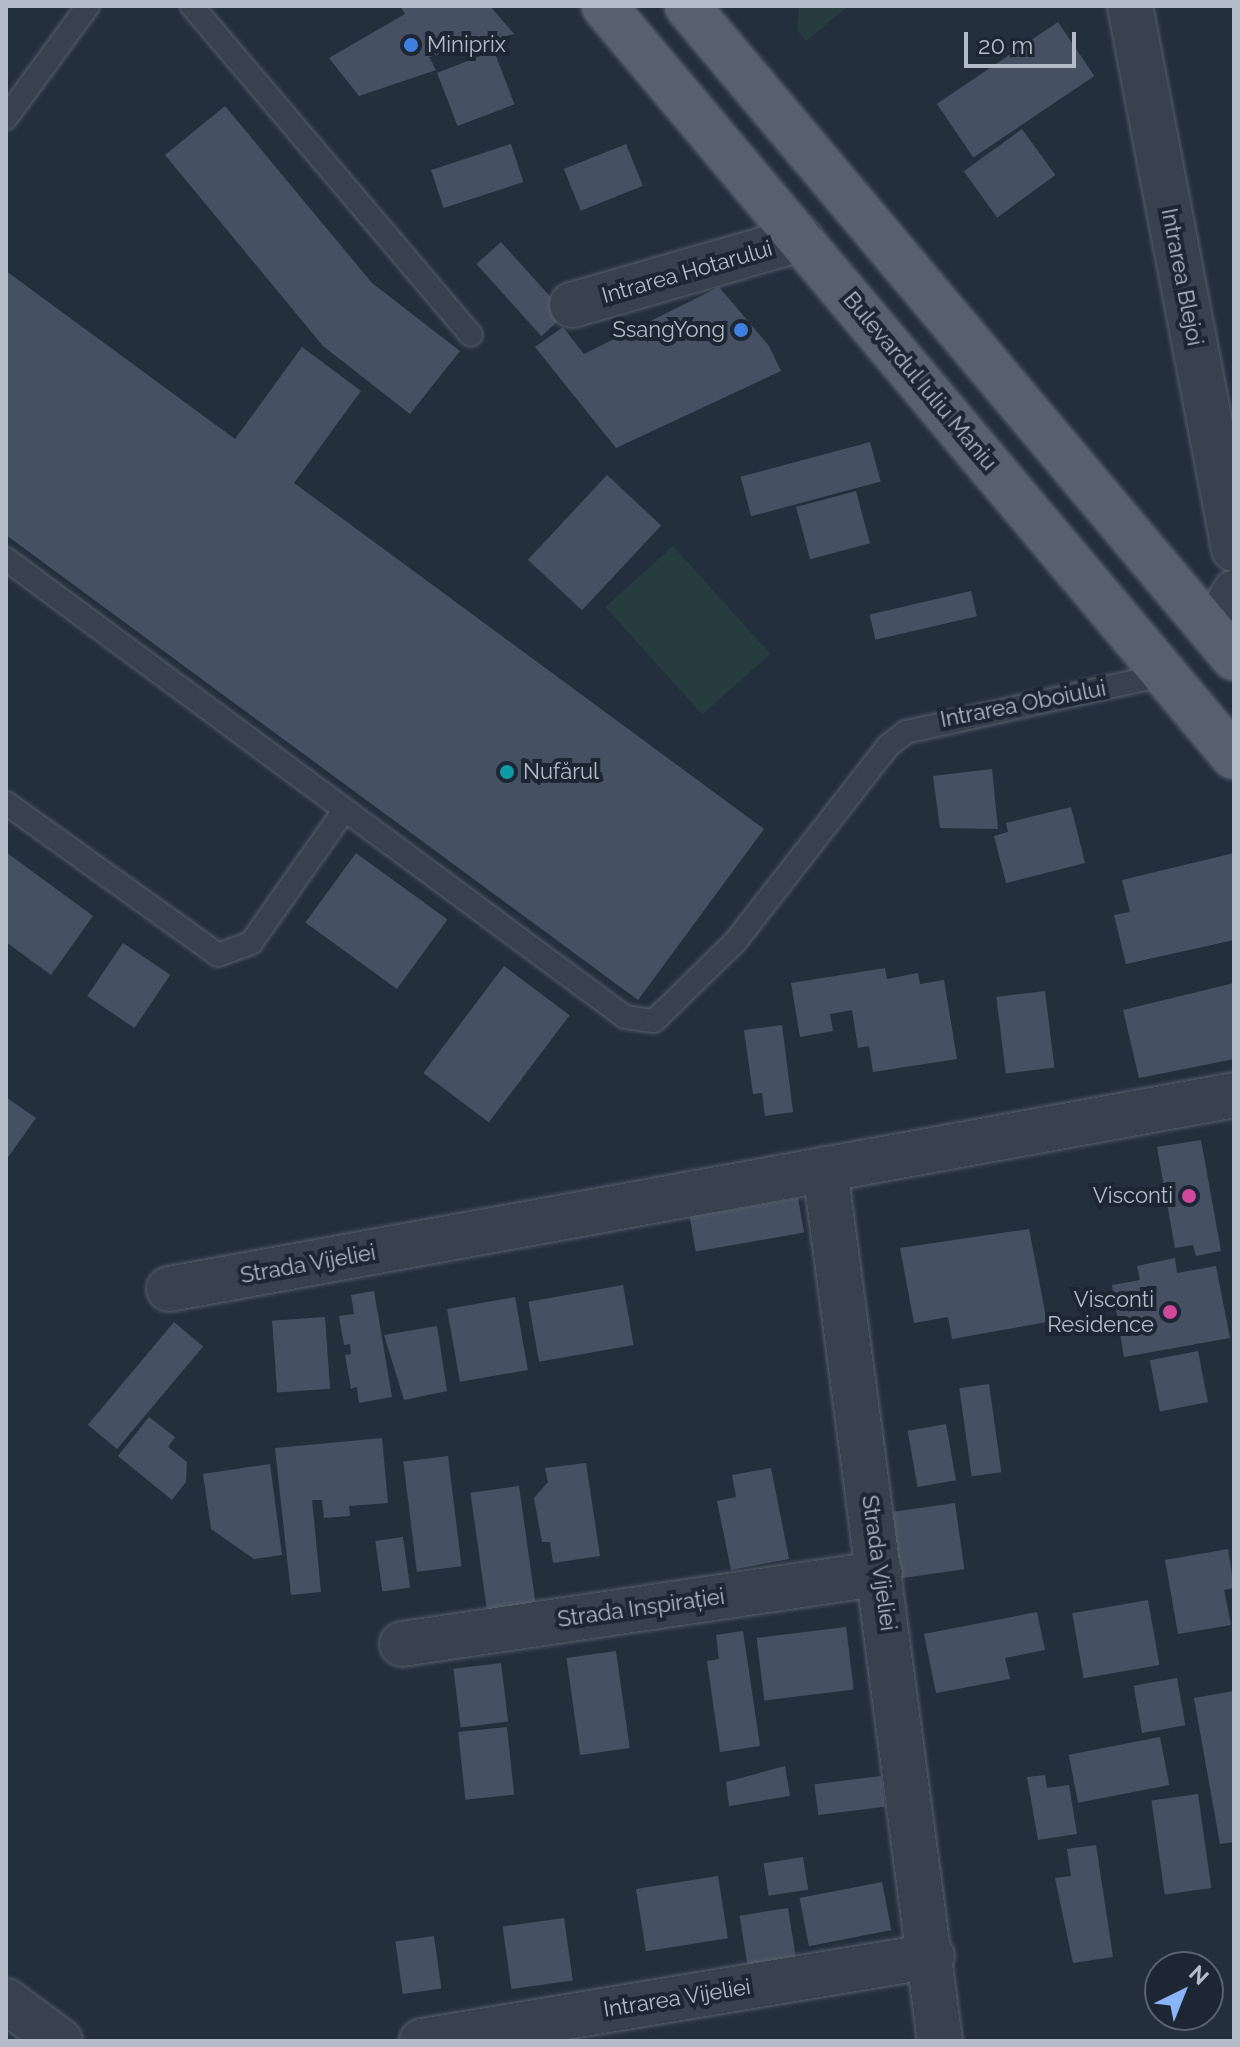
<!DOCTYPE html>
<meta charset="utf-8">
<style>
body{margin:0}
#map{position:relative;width:1240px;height:2047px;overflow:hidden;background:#242f3e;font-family:Raleway,sans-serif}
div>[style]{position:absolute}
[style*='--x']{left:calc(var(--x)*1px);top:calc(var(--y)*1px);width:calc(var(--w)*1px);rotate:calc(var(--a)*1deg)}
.green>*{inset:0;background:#263c3f;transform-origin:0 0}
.building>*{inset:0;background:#455162;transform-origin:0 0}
.roads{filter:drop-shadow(0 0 2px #565f6c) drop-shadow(0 0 2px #565f6c)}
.service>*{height:22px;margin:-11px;padding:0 11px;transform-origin:11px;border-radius:11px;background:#38414e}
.minor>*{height:44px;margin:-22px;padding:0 22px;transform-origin:22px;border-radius:22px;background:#38414e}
.tertiary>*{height:44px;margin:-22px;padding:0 22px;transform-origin:22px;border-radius:22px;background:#38414e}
.primary>*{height:44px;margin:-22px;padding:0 22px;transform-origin:22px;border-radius:22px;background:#56606e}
.tram>*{height:2px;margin:-1px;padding:0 1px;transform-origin:1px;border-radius:1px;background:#5a6575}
.dots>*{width:22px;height:22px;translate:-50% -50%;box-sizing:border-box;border:4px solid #1d2633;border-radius:50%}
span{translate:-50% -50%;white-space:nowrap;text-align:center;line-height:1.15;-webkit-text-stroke:8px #1d2633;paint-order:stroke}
.poi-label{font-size:22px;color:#b4bcc9}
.left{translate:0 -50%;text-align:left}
.right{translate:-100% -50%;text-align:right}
.street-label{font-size:22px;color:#b4bcc9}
.frame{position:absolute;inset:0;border:8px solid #b4bcc9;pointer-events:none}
.north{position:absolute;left:1144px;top:1951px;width:80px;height:80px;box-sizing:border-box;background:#1d2633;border:2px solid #59626f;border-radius:50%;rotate:43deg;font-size:22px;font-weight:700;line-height:32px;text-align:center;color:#b4bcc9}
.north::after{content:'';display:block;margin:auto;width:28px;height:36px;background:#8ab4f8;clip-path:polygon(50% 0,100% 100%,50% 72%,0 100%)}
.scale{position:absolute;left:964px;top:32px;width:112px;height:36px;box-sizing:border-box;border:4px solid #b4bcc9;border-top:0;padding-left:10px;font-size:24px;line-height:28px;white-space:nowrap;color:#b4bcc9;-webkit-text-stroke:6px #1d2633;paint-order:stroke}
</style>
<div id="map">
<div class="green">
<i style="clip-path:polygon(799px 6px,848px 6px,806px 41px,797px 30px)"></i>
<i style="left:673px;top:546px;width:145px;height:91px;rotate:48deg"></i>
</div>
<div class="building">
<i style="clip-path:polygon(400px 6px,490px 6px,514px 34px,429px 57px,436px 70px,359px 96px,329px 58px,405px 14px)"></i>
<i style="left:1058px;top:22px;width:65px;height:146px;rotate:56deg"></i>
<i style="left:494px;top:51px;width:57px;height:61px;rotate:69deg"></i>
<i style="clip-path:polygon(225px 106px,372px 283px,460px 351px,410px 414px,323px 346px,165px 155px)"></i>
<i style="left:1022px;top:129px;width:57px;height:72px;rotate:54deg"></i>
<i style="left:511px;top:144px;width:40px;height:84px;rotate:72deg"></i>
<i style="left:626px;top:144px;width:45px;height:67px;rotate:68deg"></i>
<i style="left:501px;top:242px;width:97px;height:33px;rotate:48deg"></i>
<i style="clip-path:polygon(6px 271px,235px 439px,302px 347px,361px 391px,294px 483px,764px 829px,638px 1000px,6px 535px)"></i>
<i style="clip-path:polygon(719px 287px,769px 346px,781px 371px,616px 448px,535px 347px,563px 327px,584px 354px)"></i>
<i style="left:870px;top:442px;width:41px;height:134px;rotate:75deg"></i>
<i style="left:607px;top:475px;width:74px;height:116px;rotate:43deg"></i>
<i style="left:856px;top:491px;width:54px;height:62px;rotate:75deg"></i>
<i style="left:971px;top:591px;width:26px;height:104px;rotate:77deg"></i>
<i style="clip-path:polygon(992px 769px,998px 829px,940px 828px,933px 776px)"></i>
<i style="clip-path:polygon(1071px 807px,1085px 863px,1006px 883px,994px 836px,1008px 832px,1006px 823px)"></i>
<i style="clip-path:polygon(6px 852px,93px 916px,51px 975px,6px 942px)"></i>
<i style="left:356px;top:853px;width:113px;height:86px;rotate:36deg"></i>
<i style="clip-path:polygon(1234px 853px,1234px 940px,1126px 964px,1114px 915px,1130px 912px,1122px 880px)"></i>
<i style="left:123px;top:943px;width:57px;height:64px;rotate:34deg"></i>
<i style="left:504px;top:966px;width:82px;height:134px;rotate:37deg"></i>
<i style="clip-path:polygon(885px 968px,887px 979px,918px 973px,920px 984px,944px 980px,957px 1059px,873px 1072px,869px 1046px,858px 1048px,852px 1010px,830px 1014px,833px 1031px,800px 1037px,791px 983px)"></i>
<i style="clip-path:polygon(1234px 983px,1234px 1059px,1139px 1078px,1123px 1010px)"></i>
<i style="left:1045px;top:991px;width:77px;height:49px;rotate:83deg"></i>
<i style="clip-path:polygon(782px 1025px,793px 1112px,765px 1116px,762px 1093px,753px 1094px,744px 1030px)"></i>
<i style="clip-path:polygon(6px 1097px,36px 1118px,6px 1160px)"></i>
<i style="clip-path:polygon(1201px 1140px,1221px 1251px,1196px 1256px,1193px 1245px,1175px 1248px,1157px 1147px)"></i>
<i style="left:798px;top:1198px;width:35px;height:110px;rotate:80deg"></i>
<i style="clip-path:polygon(1029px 1229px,1047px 1322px,952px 1339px,948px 1317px,914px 1323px,900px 1248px)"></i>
<i style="clip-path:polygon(1175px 1258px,1177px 1273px,1216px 1266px,1230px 1338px,1124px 1357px,1112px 1285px,1140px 1280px,1137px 1266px)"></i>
<i style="left:623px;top:1285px;width:61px;height:96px;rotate:80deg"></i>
<i style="clip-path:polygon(374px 1291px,392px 1397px,359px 1403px,357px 1387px,351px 1389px,345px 1355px,351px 1354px,350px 1344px,344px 1345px,339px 1316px,354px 1314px,351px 1295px)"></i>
<i style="left:515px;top:1297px;width:74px;height:69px;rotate:80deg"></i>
<i style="left:325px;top:1317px;width:72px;height:53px;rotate:86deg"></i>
<i style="left:174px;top:1322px;width:38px;height:134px;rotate:40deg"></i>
<i style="clip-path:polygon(437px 1326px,447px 1391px,404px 1400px,384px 1335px)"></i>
<i style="left:1198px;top:1351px;width:52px;height:49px;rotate:79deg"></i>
<i style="left:989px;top:1384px;width:89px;height:30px;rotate:82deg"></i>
<i style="clip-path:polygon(149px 1417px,175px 1437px,168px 1447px,187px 1462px,186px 1482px,172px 1500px,118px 1456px)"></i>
<i style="left:946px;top:1424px;width:57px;height:39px;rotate:80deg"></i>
<i style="clip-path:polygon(382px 1438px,388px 1503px,349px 1506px,350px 1516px,324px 1518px,322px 1500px,312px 1500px,321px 1592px,291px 1595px,275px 1448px)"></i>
<i style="left:448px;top:1456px;width:111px;height:45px;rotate:83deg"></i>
<i style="clip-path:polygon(586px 1463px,600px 1556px,553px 1563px,550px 1542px,542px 1542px,534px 1498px,548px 1482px,545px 1468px)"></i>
<i style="clip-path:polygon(270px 1464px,282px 1555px,254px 1559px,211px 1529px,203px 1474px)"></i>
<i style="clip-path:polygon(771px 1468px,789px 1559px,731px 1570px,717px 1501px,736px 1497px,732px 1475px)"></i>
<i style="left:519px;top:1486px;width:119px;height:49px;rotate:82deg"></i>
<i style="left:955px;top:1503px;width:67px;height:64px;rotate:82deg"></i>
<i style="left:403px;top:1537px;width:51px;height:28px;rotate:82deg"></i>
<i style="clip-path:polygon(1228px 1549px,1234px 1588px,1224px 1590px,1231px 1625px,1178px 1634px,1165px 1560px)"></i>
<i style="left:1148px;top:1600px;width:66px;height:77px;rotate:80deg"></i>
<i style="clip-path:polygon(1037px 1612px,1045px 1650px,1005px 1658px,1010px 1679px,936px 1693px,924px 1634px)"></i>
<i style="left:846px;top:1627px;width:63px;height:90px;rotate:83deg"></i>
<i style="clip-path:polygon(743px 1631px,760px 1746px,720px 1752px,707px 1661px,719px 1659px,716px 1635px)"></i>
<i style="left:616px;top:1651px;width:98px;height:50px;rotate:82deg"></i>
<i style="left:501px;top:1663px;width:59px;height:48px;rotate:83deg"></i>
<i style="left:1177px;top:1678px;width:48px;height:44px;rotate:80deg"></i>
<i style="clip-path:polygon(1234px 1691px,1234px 1842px,1220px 1844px,1194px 1698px)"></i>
<i style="left:507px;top:1727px;width:68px;height:49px;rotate:84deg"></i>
<i style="left:1160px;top:1737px;width:49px;height:93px;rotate:79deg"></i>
<i style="clip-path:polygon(785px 1766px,790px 1796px,729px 1806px,726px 1782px)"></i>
<i style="clip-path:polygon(1045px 1775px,1047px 1788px,1069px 1785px,1077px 1834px,1038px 1840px,1027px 1777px)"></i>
<i style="left:881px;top:1776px;width:31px;height:67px;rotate:83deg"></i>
<i style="left:1198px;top:1794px;width:95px;height:47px;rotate:82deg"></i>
<i style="clip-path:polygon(1096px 1845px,1113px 1957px,1073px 1963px,1055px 1878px,1071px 1876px,1067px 1849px)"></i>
<i style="left:803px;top:1857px;width:33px;height:40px;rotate:81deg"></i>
<i style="left:718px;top:1876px;width:63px;height:83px;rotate:81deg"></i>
<i style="left:882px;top:1882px;width:49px;height:84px;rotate:79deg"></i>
<i style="left:788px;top:1908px;width:58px;height:49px;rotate:81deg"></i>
<i style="left:564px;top:1918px;width:63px;height:62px;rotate:82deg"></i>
<i style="left:434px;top:1936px;width:53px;height:39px;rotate:82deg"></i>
</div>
<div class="roads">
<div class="service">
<i style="--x:192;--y:6;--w:431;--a:49.7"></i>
<i style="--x:6;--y:118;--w:139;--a:-53.8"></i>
<i style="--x:6;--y:559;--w:770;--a:36.5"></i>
<i style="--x:625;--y:1017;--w:29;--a:8"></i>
<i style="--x:654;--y:1021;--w:113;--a:-44.3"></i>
<i style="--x:735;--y:942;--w:249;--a:-52"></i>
<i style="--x:888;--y:746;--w:23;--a:-38"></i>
<i style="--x:906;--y:732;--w:264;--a:-12.5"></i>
<i style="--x:6;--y:803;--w:261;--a:35.6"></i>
<i style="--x:218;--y:955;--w:35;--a:-20"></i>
<i style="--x:251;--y:943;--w:160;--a:-54.9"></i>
</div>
<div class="minor">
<i style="--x:1130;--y:6;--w:553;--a:79.16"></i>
<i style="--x:572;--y:305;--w:238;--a:-16.1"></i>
<i style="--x:1214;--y:634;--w:46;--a:-64"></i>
<i style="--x:825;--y:1169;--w:880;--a:82.49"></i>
<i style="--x:169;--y:1289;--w:1083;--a:-10.32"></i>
<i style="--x:402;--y:1644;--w:483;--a:-8.4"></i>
<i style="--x:422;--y:2041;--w:517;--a:-9.46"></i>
</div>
<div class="tertiary">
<i style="--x:6;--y:2001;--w:67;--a:36.5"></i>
</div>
<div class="primary">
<i style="--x:604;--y:6;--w:980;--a:50.01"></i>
<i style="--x:687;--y:6;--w:851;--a:50"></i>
</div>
</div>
<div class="tram">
<i style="--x:6;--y:2040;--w:1;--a:45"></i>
</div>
<div class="dots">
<i style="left:411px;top:45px;background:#3f7fe0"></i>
<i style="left:741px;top:330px;background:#3f7fe0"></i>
<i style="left:507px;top:772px;background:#0f9aa8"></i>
<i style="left:1189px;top:1196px;background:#d1479c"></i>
<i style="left:1170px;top:1312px;background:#d1479c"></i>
</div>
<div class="poi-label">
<span class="left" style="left:427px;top:45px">Miniprix</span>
<span class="right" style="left:725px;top:330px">SsangYong</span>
<span class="left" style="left:523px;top:772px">Nufărul</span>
<span class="right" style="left:1173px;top:1196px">Visconti</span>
<span class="right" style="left:1154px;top:1312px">Visconti<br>Residence</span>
</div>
<div class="street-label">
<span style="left:687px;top:272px;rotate:-16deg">Intrarea Hotarului</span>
<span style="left:1182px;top:277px;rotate:79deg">Intrarea Blejoi</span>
<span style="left:920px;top:381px;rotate:50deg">Bulevardul Iuliu Maniu</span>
<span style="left:1023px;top:704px;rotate:-11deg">Intrarea Oboiului</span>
<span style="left:308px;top:1264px;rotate:-10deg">Strada Vijeliei</span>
<span style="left:879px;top:1563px;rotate:82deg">Strada Vijeliei</span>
<span style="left:641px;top:1608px;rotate:-8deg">Strada Inspirației</span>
<span style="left:677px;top:1998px;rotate:-9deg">Intrarea Vijeliei</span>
</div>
<div class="frame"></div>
<div class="north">N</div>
<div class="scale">20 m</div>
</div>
